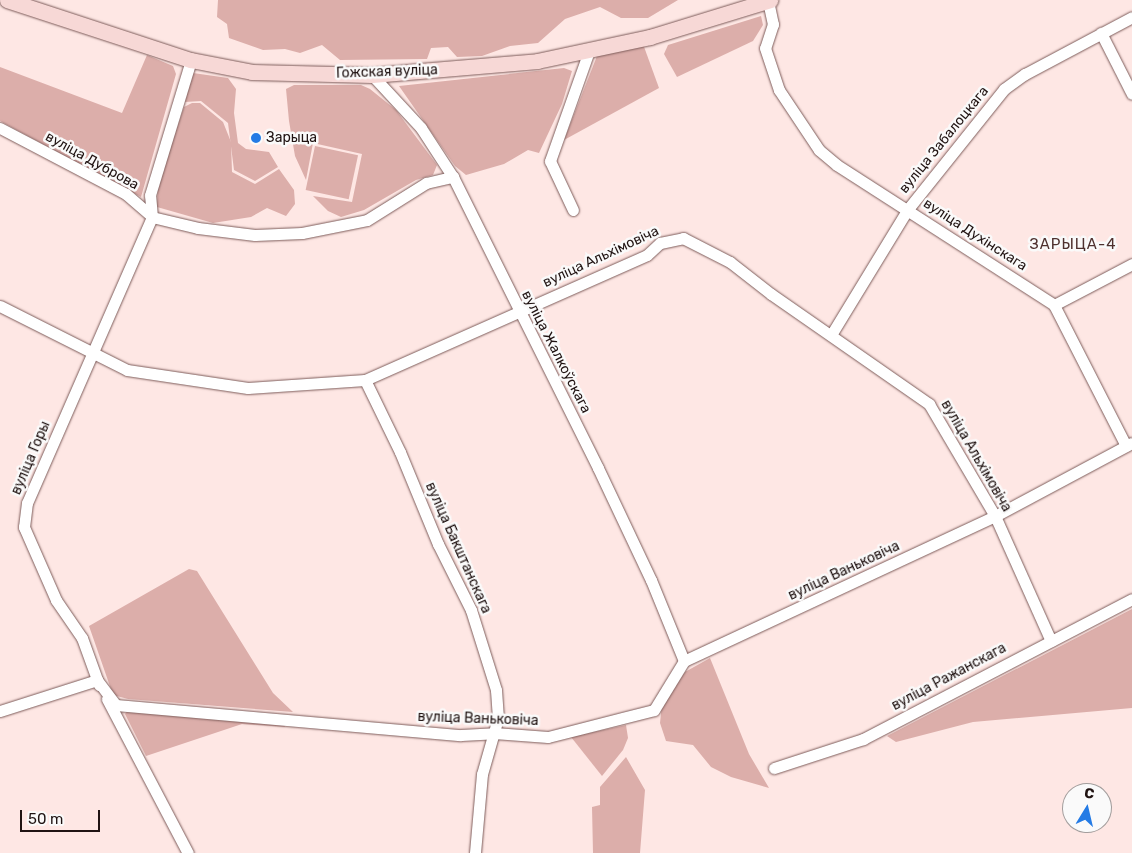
<!DOCTYPE html>
<meta charset="utf-8">
<style>
body{margin:0}
#map{position:relative;width:1132px;height:853px;overflow:hidden;background:#fee7e4;font-family:Rubik,sans-serif}
div>[style]{position:absolute}
[style*='--x']{left:calc(var(--x)*1px);top:calc(var(--y)*1px);width:calc(var(--w)*1px);rotate:calc(var(--a)*1deg)}
.green>*{inset:0;background:#dcaeaa;transform-origin:0 0}
.roads{filter:drop-shadow(0 0 1px #7d5c5a) drop-shadow(0 0 1px #7d5c5a)}
.street>*{height:11px;margin:-5.5px;padding:0 5.5px;transform-origin:5.5px;border-radius:5.5px;background:#fff}
.secondary>*{height:15px;margin:-7.5px;padding:0 7.5px;transform-origin:7.5px;border-radius:7.5px;background:#f7d8d6}
.dots>*{width:14px;height:14px;translate:-50% -50%;box-sizing:border-box;border:2px solid #fafafa;border-radius:50%}
span{translate:-50% -50%;white-space:nowrap;text-align:center;line-height:1.15;-webkit-text-stroke:5px #fafafa;paint-order:stroke}
.street-label{font-size:14px;color:#201312}
.poi-label{font-size:14px;color:#201312}
.left{translate:0 -50%;text-align:left}
.neighbourhood-label{font-size:15px;color:#4f312f;letter-spacing:1px}
.north{position:absolute;left:1062px;top:783px;width:50px;height:50px;box-sizing:border-box;background:#fafafa;border:1px solid #a39e9d;border-radius:50%;rotate:9deg;font-size:14px;font-weight:700;line-height:20px;text-align:center;color:#201312}
.north::after{content:'';display:block;margin:auto;width:18px;height:22px;background:#247be5;clip-path:polygon(50% 0,100% 100%,50% 72%,0 100%)}
.scale{position:absolute;left:20px;top:810px;width:80px;height:22px;box-sizing:border-box;border:2px solid #201312;border-top:0;padding-left:6px;font-size:15px;line-height:18px;white-space:nowrap;color:#201312;-webkit-text-stroke:4px #fafafa;paint-order:stroke}
</style>
<div id="map">
<div class="green">
<i style="clip-path:polygon(218px 0,678px 0,648px 18px,621px 18px,600px 7px,565px 19px,538px 43px,510px 46px,482px 56px,457px 57px,448px 47px,431px 48px,427px 59px,340px 60px,322px 45px,300px 53px,285px 49px,263px 50px,229px 38px,227px 24px,217px 17px)"></i>
<i style="clip-path:polygon(761px 16px,763px 25px,753px 41px,677px 77px,664px 54px,668px 45px)"></i>
<i style="clip-path:polygon(643px 44px,659px 88px,564px 140px,597px 56px)"></i>
<i style="clip-path:polygon(147px 55px,173px 66px,176px 74px,141px 197px,0 121px,0 67px,122px 113px)"></i>
<i style="clip-path:polygon(564px 68px,572px 71px,562px 104px,539px 153px,528px 150px,504px 164px,466px 175px,455px 166px,399px 86px)"></i>
<i style="clip-path:polygon(193px 73px,228px 78px,236px 89px,234px 113px,238px 143px,246px 149px,269px 152px,278px 167px,255px 181px,234px 170px,228px 123px,201px 101px,185px 102px)"></i>
<i style="clip-path:polygon(294px 85px,361px 85px,370px 89px,396px 110px,437px 165px,433px 175px,416px 180px,364px 210px,341px 217px,328px 211px,313px 196px,352px 202px,362px 154px,313px 143px,306px 180px,295px 156px,289px 121px,286px 89px)"></i>
<i style="clip-path:polygon(192px 103px,200px 103px,223px 122px,231px 142px,232px 172px,255px 184px,279px 169px,294px 190px,295px 204px,286px 216px,267px 208px,251px 217px,213px 223px,157px 207px,158px 184px,184px 107px)"></i>
<i style="left:315px;top:146px;width:44px;height:45px;rotate:12deg"></i>
<i style="clip-path:polygon(189px 569px,197px 571px,273px 693px,293px 712px,128px 699px,113px 695px,89px 626px)"></i>
<i style="clip-path:polygon(1132px 609px,1132px 708px,973px 722px,896px 742px,887px 736px)"></i>
<i style="clip-path:polygon(710px 658px,749px 754px,769px 788px,731px 777px,711px 767px,693px 745px,666px 741px,660px 723px,662px 704px,685px 672px)"></i>
<i style="clip-path:polygon(128px 710px,283px 722px,285px 727px,242px 724px,146px 756px,125px 714px)"></i>
<i style="clip-path:polygon(626px 725px,628px 738px,623px 750px,602px 776px,571px 737px)"></i>
<i style="clip-path:polygon(626px 757px,645px 790px,640px 853px,593px 853px,592px 807px,600px 805px,600px 787px)"></i>
</div>
<div class="roads">
<div class="street">
<i style="--x:768;--y:1;--w:24;--a:78"></i>
<i style="--x:773;--y:24;--w:25;--a:108"></i>
<i style="--x:765;--y:48;--w:44;--a:71.6"></i>
<i style="--x:779;--y:90;--w:72;--a:56.3"></i>
<i style="--x:819;--y:150;--w:23;--a:40"></i>
<i style="--x:837;--y:165;--w:258;--a:32.8"></i>
<i style="--x:1054;--y:305;--w:158;--a:62.9"></i>
<i style="--x:1101;--y:33;--w:68;--a:63.1"></i>
<i style="--x:372;--y:75;--w:72;--a:47.2"></i>
<i style="--x:421;--y:128;--w:59;--a:56.9"></i>
<i style="--x:453;--y:177;--w:325;--a:63.5"></i>
<i style="--x:598;--y:468;--w:124;--a:64.7"></i>
<i style="--x:651;--y:580;--w:87;--a:67.8"></i>
<i style="--x:0;--y:128;--w:142;--a:27.6"></i>
<i style="--x:126;--y:194;--w:35;--a:41"></i>
<i style="--x:152;--y:217;--w:47;--a:13.4"></i>
<i style="--x:198;--y:228;--w:57;--a:7"></i>
<i style="--x:255;--y:235;--w:47;--a:-2.4"></i>
<i style="--x:302;--y:233;--w:66;--a:-11.3"></i>
<i style="--x:367;--y:220;--w:70;--a:-32.1"></i>
<i style="--x:426;--y:183;--w:28;--a:-13"></i>
<i style="--x:573;--y:210;--w:54;--a:-115.1"></i>
<i style="--x:550;--y:161;--w:117;--a:-70.5"></i>
<i style="--x:1054;--y:305;--w:88;--a:-27.7"></i>
<i style="--x:0;--y:306;--w:142;--a:26.7"></i>
<i style="--x:127;--y:370;--w:122;--a:8.5"></i>
<i style="--x:248;--y:388;--w:117;--a:-3.9"></i>
<i style="--x:365;--y:380;--w:308;--a:-23.9"></i>
<i style="--x:647;--y:255;--w:18;--a:-43"></i>
<i style="--x:660;--y:243;--w:24;--a:-12"></i>
<i style="--x:683;--y:238;--w:53;--a:27.1"></i>
<i style="--x:730;--y:262;--w:52;--a:38"></i>
<i style="--x:771;--y:294;--w:193;--a:34.8"></i>
<i style="--x:929;--y:404;--w:130;--a:59.5"></i>
<i style="--x:995;--y:516;--w:137;--a:65.9"></i>
<i style="--x:831;--y:335;--w:148;--a:-58.6"></i>
<i style="--x:908;--y:209;--w:154;--a:-51.3"></i>
<i style="--x:1004;--y:89;--w:26;--a:-36"></i>
<i style="--x:1025;--y:74;--w:121;--a:-28"></i>
<i style="--x:365;--y:380;--w:80;--a:64.1"></i>
<i style="--x:400;--y:452;--w:100;--a:67.6"></i>
<i style="--x:438;--y:544;--w:74;--a:63.4"></i>
<i style="--x:471;--y:610;--w:84;--a:72.6"></i>
<i style="--x:496;--y:690;--w:28;--a:86"></i>
<i style="--x:498;--y:718;--w:58;--a:105.9"></i>
<i style="--x:482;--y:774;--w:79;--a:95.1"></i>
<i style="--x:99;--y:685;--w:50;--a:-109.9"></i>
<i style="--x:82;--y:638;--w:46;--a:-124.4"></i>
<i style="--x:56;--y:600;--w:80;--a:-113.7"></i>
<i style="--x:24;--y:527;--w:24;--a:-83"></i>
<i style="--x:27;--y:503;--w:312;--a:-66.4"></i>
<i style="--x:152;--y:217;--w:22;--a:-95"></i>
<i style="--x:150;--y:195;--w:141;--a:-73.1"></i>
<i style="--x:107;--y:699;--w:174;--a:62.3"></i>
<i style="--x:0;--y:711;--w:102;--a:-17.7"></i>
<i style="--x:97;--y:680;--w:31;--a:53"></i>
<i style="--x:116;--y:705;--w:346;--a:5"></i>
<i style="--x:461;--y:735;--w:33;--a:-3"></i>
<i style="--x:494;--y:733;--w:54;--a:4.2"></i>
<i style="--x:548;--y:737;--w:109;--a:-14.3"></i>
<i style="--x:654;--y:710;--w:57;--a:-58.5"></i>
<i style="--x:684;--y:661;--w:343;--a:-25"></i>
<i style="--x:995;--y:516;--w:155;--a:-28.1"></i>
<i style="--x:774;--y:768;--w:94;--a:-18"></i>
<i style="--x:863;--y:739;--w:303;--a:-27.5"></i>
</div>
<div class="secondary">
<i style="--x:7;--y:0;--w:194;--a:18.1"></i>
<i style="--x:191;--y:60;--w:62;--a:11.1"></i>
<i style="--x:252;--y:72;--w:120;--a:1.4"></i>
<i style="--x:372;--y:75;--w:166;--a:-4.8"></i>
<i style="--x:537;--y:61;--w:116;--a:-12"></i>
<i style="--x:650;--y:37;--w:126;--a:-17.1"></i>
</div>
</div>
<div class="dots">
<i style="left:256px;top:138px;background:#247be5"></i>
</div>
<div class="street-label">
<span style="left:387px;top:72px;rotate:-2deg">Гожская вуліца</span>
<span style="left:944px;top:140px;rotate:-51deg">вуліца Забалоцкага</span>
<span style="left:92px;top:161px;rotate:29deg">вуліца Дуброва</span>
<span style="left:975px;top:235px;rotate:33deg">вуліца Духінскага</span>
<span style="left:601px;top:257px;rotate:-25deg">вуліца Альхімовіча</span>
<span style="left:556px;top:352px;rotate:63deg">вуліца Жалкоўскага</span>
<span style="left:976px;top:456px;rotate:60deg">вуліца Альхімовіча</span>
<span style="left:31px;top:458px;rotate:-67deg">вуліца Горы</span>
<span style="left:458px;top:548px;rotate:66deg">вуліца Бакштанскага</span>
<span style="left:844px;top:571px;rotate:-25deg">вуліца Ваньковіча</span>
<span style="left:949px;top:677px;rotate:-28deg">вуліца Ражанскага</span>
<span style="left:478px;top:719px;rotate:2deg">вуліца Ваньковіча</span>
</div>
<div class="poi-label">
<span class="left" style="left:266px;top:138px">Зарыца</span>
</div>
<div class="neighbourhood-label">
<span style="left:1073px;top:245px">ЗАРЫЦА-4</span>
</div>
<div class="north">С</div>
<div class="scale">50 m</div>
</div>
